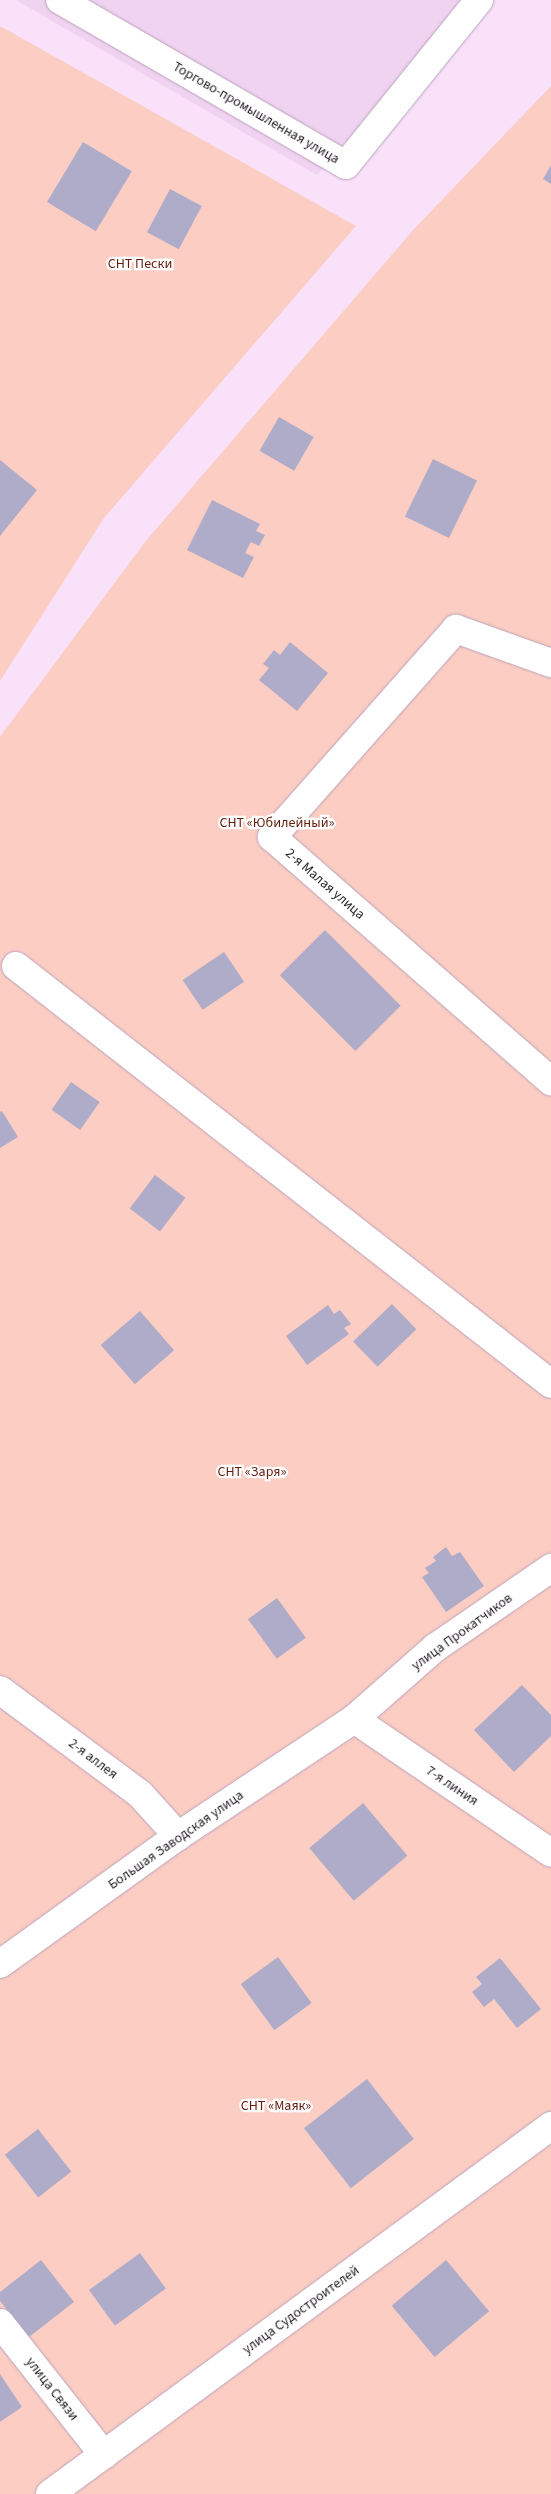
<!DOCTYPE html>
<meta charset="utf-8">
<style>
body{margin:0}
#map{position:relative;width:551px;height:2494px;overflow:hidden;background:#f9e1fa;font-family:"Source Sans 3",sans-serif}
div>[style]{position:absolute}
[style*='--x']{left:calc(var(--x)*1px);top:calc(var(--y)*1px);width:calc(var(--w)*1px);rotate:calc(var(--a)*1deg)}
.built>*{inset:0;background:#f0d2f1}
.green>*{inset:0;background:#fccdc2}
.building>*{inset:0;background:#afacca;transform-origin:0 0}
.roads{filter:drop-shadow(0 0 1px #bba3bc) drop-shadow(0 0 1px #bba3bc)}
.street>*{height:28px;margin:-14px;padding:0 14px;transform-origin:14px;border-radius:14px;background:#fff}
span{translate:-50% -50%;white-space:nowrap;text-align:center;line-height:1.15;-webkit-text-stroke:4.5px #fff;paint-order:stroke}
.street-label{font-size:14px;color:#261e27}
.park-label{font-size:14px;color:#651d0d}
</style>
<div id="map">
<div class="built">
<i style="clip-path:polygon(16px 0,469px 0,317px 175px)"></i>
</div>
<div class="green">
<i style="clip-path:polygon(0 26px,356px 226px,104px 518px,0 681px)"></i>
<i style="clip-path:polygon(551px 86px,551px 2494px,0 2494px,0 737px,145px 542px,414px 229px)"></i>
</div>
<div class="building">
<i style="left:83px;top:142px;width:57px;height:70px;rotate:31deg"></i>
<i style="clip-path:polygon(551px 165px,551px 184px,543px 179px)"></i>
<i style="left:170px;top:189px;width:36px;height:49px;rotate:28deg"></i>
<i style="left:279px;top:417px;width:40px;height:39px;rotate:30deg"></i>
<i style="left:433px;top:459px;width:49px;height:64px;rotate:26deg"></i>
<i style="clip-path:polygon(0 460px,37px 490px,0 536px)"></i>
<i style="clip-path:polygon(212px 500px,260px 524px,256px 531px,265px 535px,259px 546px,251px 542px,245px 553px,254px 557px,243px 578px,187px 550px)"></i>
<i style="clip-path:polygon(290px 642px,328px 673px,297px 711px,259px 680px,269px 668px,263px 664px,274px 650px,280px 655px)"></i>
<i style="left:325px;top:930px;width:107px;height:64px;rotate:45deg"></i>
<i style="left:224px;top:952px;width:36px;height:50px;rotate:56deg"></i>
<i style="left:71px;top:1082px;width:35px;height:34px;rotate:35deg"></i>
<i style="clip-path:polygon(2px 1111px,18px 1137px,0 1148px,0 1112px)"></i>
<i style="left:155px;top:1175px;width:38px;height:42px;rotate:37deg"></i>
<i style="left:392px;top:1304px;width:35px;height:54px;rotate:46deg"></i>
<i style="clip-path:polygon(328px 1305px,334px 1314px,340px 1310px,351px 1324px,344px 1328px,349px 1334px,307px 1365px,286px 1336px)"></i>
<i style="left:140px;top:1311px;width:52px;height:52px;rotate:49deg"></i>
<i style="clip-path:polygon(446px 1547px,452px 1556px,460px 1552px,484px 1586px,446px 1612px,422px 1577px,429px 1573px,425px 1568px,436px 1561px,433px 1557px)"></i>
<i style="left:277px;top:1598px;width:49px;height:36px;rotate:54deg"></i>
<i style="clip-path:polygon(522px 1685px,551px 1715px,551px 1736px,514px 1772px,474px 1730px)"></i>
<i style="left:363px;top:1803px;width:69px;height:70px;rotate:50deg"></i>
<i style="left:278px;top:1957px;width:57px;height:46px;rotate:54deg"></i>
<i style="clip-path:polygon(500px 1958px,541px 2009px,517px 2028px,494px 1999px,484px 2007px,472px 1992px,482px 1984px,476px 1977px)"></i>
<i style="left:367px;top:2079px;width:76px;height:80px;rotate:52deg"></i>
<i style="left:38px;top:2129px;width:54px;height:42px;rotate:52deg"></i>
<i style="left:140px;top:2253px;width:44px;height:63px;rotate:54deg"></i>
<i style="clip-path:polygon(41px 2260px,74px 2302px,29px 2337px,0 2301px,0 2292px)"></i>
<i style="left:446px;top:2260px;width:67px;height:71px;rotate:50deg"></i>
<i style="clip-path:polygon(0 2374px,22px 2407px,0 2422px)"></i>
</div>
<div class="roads">
<div class="street">
<i style="--x:60;--y:0;--w:330;--a:30"></i>
<i style="--x:346;--y:165;--w:212;--a:-51.1"></i>
<i style="--x:551;--y:663;--w:101;--a:-160.3"></i>
<i style="--x:456;--y:629;--w:278;--a:131.5"></i>
<i style="--x:272;--y:837;--w:371;--a:41.2"></i>
<i style="--x:16;--y:966;--w:679;--a:38"></i>
<i style="--x:0;--y:1690;--w:174;--a:36.6"></i>
<i style="--x:140;--y:1794;--w:57;--a:47.9"></i>
<i style="--x:354;--y:1719;--w:238;--a:34.2"></i>
<i style="--x:0;--y:1964;--w:219;--a:-35.7"></i>
<i style="--x:178;--y:1836;--w:211;--a:-33.6"></i>
<i style="--x:354;--y:1719;--w:109;--a:-41.3"></i>
<i style="--x:436;--y:1647;--w:140;--a:-34.5"></i>
<i style="--x:0;--y:2323;--w:168;--a:51.8"></i>
<i style="--x:50;--y:2494;--w:622;--a:-36.3"></i>
</div>
</div>
<div class="street-label">
<span style="left:256px;top:113px;rotate:30deg">Торгово-промышленная улица</span>
<span style="left:325px;top:884px;rotate:41deg">2-я Малая улица</span>
<span style="left:462px;top:1632px;rotate:-36deg">улица Прокатчиков</span>
<span style="left:93px;top:1759px;rotate:37deg">2-я аллея</span>
<span style="left:452px;top:1786px;rotate:34deg">7-я линия</span>
<span style="left:176px;top:1840px;rotate:-35deg">Большая Заводская улица</span>
<span style="left:301px;top:2310px;rotate:-36deg">улица Судостроителей</span>
<span style="left:52px;top:2389px;rotate:52deg">улица Связи</span>
</div>
<div class="park-label">
<span style="left:140px;top:264px">СНТ Пески</span>
<span style="left:277px;top:823px">СНТ «Юбилейный»</span>
<span style="left:252px;top:1472px">СНТ «Заря»</span>
<span style="left:276px;top:2106px">СНТ «Маяк»</span>
</div>
</div>
